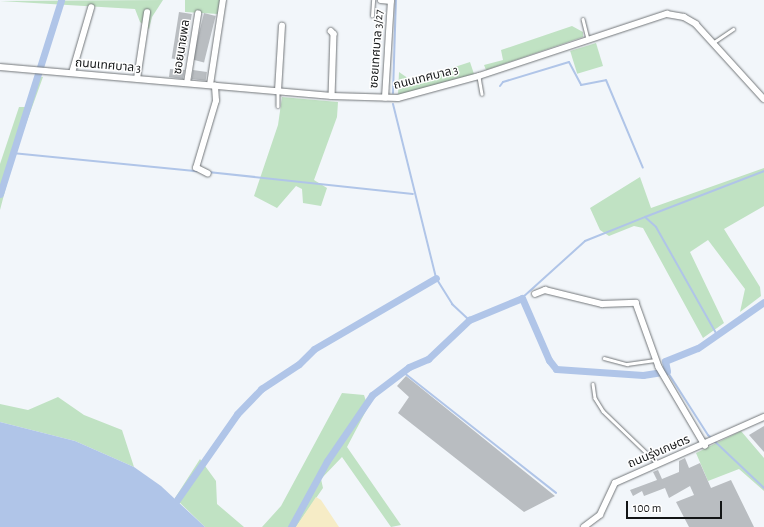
<!DOCTYPE html>
<meta charset="utf-8">
<style>
body{margin:0}
#map{position:relative;width:764px;height:527px;overflow:hidden;background:#f2f6fa;font-family:"Alegreya Sans","Noto Sans Thai",sans-serif}
div>[style]{position:absolute}
[style*='--x']{left:calc(var(--x)*1px);top:calc(var(--y)*1px);width:calc(var(--w)*1px);rotate:calc(var(--a)*1deg)}
.green>*{inset:0;background:#c0e2c3;transform-origin:0 0}
.sand>*{inset:0;background:#f6ecc6}
.water>*{inset:0;background:#b0c5e8}
.stream>*{height:2px;margin:-1px;padding:0 1px;transform-origin:1px;border-radius:1px;background:#b0c5e8}
.canal>*{height:7px;margin:-3.5px;padding:0 3.5px;transform-origin:3.5px;border-radius:3.5px;background:#b0c5e8}
.building>*{inset:0;background:#b9bdc1;transform-origin:0 0}
.roads{filter:drop-shadow(0 0 1px #727679) drop-shadow(0 0 1px #727679)}
.lane>*{height:2.5px;margin:-1.25px;padding:0 1.25px;transform-origin:1.25px;border-radius:1.25px;background:#fff}
.street>*{height:5.5px;margin:-2.75px;padding:0 2.75px;transform-origin:2.75px;border-radius:2.75px;background:#fff}
span{translate:-50% -50%;white-space:nowrap;text-align:center;line-height:1.15;-webkit-text-stroke:3px #fff;paint-order:stroke}
.street-label{font-size:12px;color:#131516}
.scale{position:absolute;left:626px;top:501px;width:96px;height:18px;box-sizing:border-box;border:2px solid #131516;border-top:0;padding-left:5px;font-size:12px;line-height:14px;white-space:nowrap;color:#131516;-webkit-text-stroke:3px #fff;paint-order:stroke}
</style>
<div id="map">
<div class="green">
<i style="clip-path:polygon(163px 0,152px 17px,149px 29px,140px 22px,135px 9px,0 1px)"></i>
<i style="clip-path:polygon(185px 0,220px 0,218px 14px,185px 12px)"></i>
<i style="clip-path:polygon(572px 26px,583px 32px,583px 37px,486px 70px,484px 65px,503px 60px,501px 50px)"></i>
<i style="left:596px;top:43px;width:24px;height:27px;rotate:73deg"></i>
<i style="clip-path:polygon(470px 62px,474px 74px,398px 95px,399px 72px,412px 81px)"></i>
<i style="clip-path:polygon(35px 76px,43px 77px,14px 157px,0 210px,0 164px,19px 107px,26px 107px)"></i>
<i style="clip-path:polygon(282px 97px,338px 102px,337px 117px,314px 180px,327px 188px,321px 206px,303px 203px,302px 189px,296px 186px,277px 208px,254px 196px,278px 125px)"></i>
<i style="clip-path:polygon(764px 168px,764px 206px,724px 229px,760px 287px,761px 296px,740px 312px,745px 289px,708px 240px,690px 252px,724px 323px,703px 338px,643px 228px,634px 226px,609px 236px,600px 230px,590px 208px,640px 177px,651px 208px)"></i>
<i style="clip-path:polygon(342px 393px,364px 395px,368px 407px,347px 447px,401px 525px,391px 527px,342px 457px,321px 479px,323px 488px,296px 527px,262px 527px,281px 506px)"></i>
<i style="clip-path:polygon(58px 397px,84px 415px,122px 430px,134px 467px,75px 441px,0 422px,0 404px,28px 410px)"></i>
<i style="clip-path:polygon(741px 431px,764px 458px,764px 491px,739px 469px,708px 481px,696px 453px)"></i>
<i style="clip-path:polygon(200px 459px,216px 481px,217px 504px,244px 527px,205px 527px,175px 498px)"></i>
</div>
<div class="sand">
<i style="clip-path:polygon(316px 497px,321px 500px,339px 527px,296px 527px)"></i>
</div>
<div class="water">
<i style="clip-path:polygon(0 422px,75px 441px,134px 467px,161px 486px,205px 527px,0 527px)"></i>
</div>
<div class="stream">
<i style="--x:500;--y:86;--w:5;--a:-53"></i>
<i style="--x:503;--y:82;--w:69;--a:-16.9"></i>
<i style="--x:569;--y:62;--w:26;--a:62"></i>
<i style="--x:581;--y:85;--w:25;--a:-11"></i>
<i style="--x:606;--y:80;--w:95;--a:67.2"></i>
<i style="--x:393;--y:93;--w:93;--a:-88.2"></i>
<i style="--x:393;--y:104;--w:179;--a:76.1"></i>
<i style="--x:436;--y:278;--w:31;--a:58"></i>
<i style="--x:452;--y:304;--w:23;--a:43"></i>
<i style="--x:12;--y:153;--w:186;--a:5.6"></i>
<i style="--x:208;--y:172;--w:206;--a:6.1"></i>
<i style="--x:645;--y:217;--w:128;--a:-21.1"></i>
<i style="--x:522;--y:298;--w:85;--a:-42.1"></i>
<i style="--x:585;--y:241;--w:65;--a:-21.8"></i>
<i style="--x:645;--y:217;--w:15;--a:42"></i>
<i style="--x:656;--y:227;--w:122;--a:60.5"></i>
<i style="--x:667;--y:371;--w:76;--a:57.4"></i>
<i style="--x:708;--y:435;--w:77;--a:43.4"></i>
<i style="--x:403;--y:372;--w:195;--a:38.3"></i>
</div>
<div class="canal">
<i style="--x:0;--y:194;--w:203;--a:-72.5"></i>
<i style="--x:172;--y:507;--w:113;--a:-55"></i>
<i style="--x:237;--y:414;--w:35;--a:-46"></i>
<i style="--x:261;--y:389;--w:45;--a:-33.3"></i>
<i style="--x:299;--y:364;--w:21;--a:-45"></i>
<i style="--x:314;--y:349;--w:141;--a:-30.2"></i>
<i style="--x:291;--y:527;--w:75;--a:-61.4"></i>
<i style="--x:327;--y:461;--w:80;--a:-55.7"></i>
<i style="--x:372;--y:395;--w:46;--a:-37.1"></i>
<i style="--x:409;--y:367;--w:21;--a:-23"></i>
<i style="--x:428;--y:359;--w:57;--a:-43.6"></i>
<i style="--x:469;--y:320;--w:57;--a:-22.5"></i>
<i style="--x:522;--y:298;--w:68;--a:66.5"></i>
<i style="--x:549;--y:360;--w:11;--a:52"></i>
<i style="--x:556;--y:369;--w:87;--a:3.9"></i>
<i style="--x:643;--y:375;--w:24;--a:-9"></i>
<i style="--x:667;--y:371;--w:10;--a:-101"></i>
<i style="--x:665;--y:361;--w:35;--a:-22"></i>
<i style="--x:698;--y:348;--w:80;--a:-34.9"></i>
</div>
<div class="building">
<i style="left:179px;top:12px;width:13px;height:47px;rotate:9deg"></i>
<i style="left:204px;top:13px;width:12px;height:48px;rotate:14deg"></i>
<i style="clip-path:polygon(170px 69px,185px 70px,183px 79px,169px 77px)"></i>
<i style="left:193px;top:70px;width:14px;height:9px;rotate:8deg"></i>
<i style="clip-path:polygon(406px 376px,416px 384px,555px 496px,524px 512px,398px 413px,409px 397px,397px 386px)"></i>
<i style="clip-path:polygon(764px 426px,764px 452px,749px 435px)"></i>
<i style="clip-path:polygon(685px 458px,689px 468px,700px 463px,711px 488px,731px 480px,754px 527px,689px 527px,676px 502px,694px 495px,690px 486px,669px 498px,665px 488px,644px 496px,642px 491px,633px 496px,630px 490px,657px 480px,653px 472px,658px 470px,662px 479px,679px 472px,679px 461px)"></i>
</div>
<div class="roads">
<div class="lane">
<i style="--x:372;--y:16;--w:16;--a:-86"></i>
<i style="--x:583;--y:19;--w:21;--a:76"></i>
<i style="--x:714;--y:42;--w:23;--a:-34"></i>
<i style="--x:479;--y:77;--w:17;--a:80"></i>
<i style="--x:278;--y:92;--w:14;--a:90"></i>
<i style="--x:604;--y:358;--w:24;--a:15"></i>
<i style="--x:627;--y:364;--w:28;--a:-8"></i>
<i style="--x:593;--y:384;--w:14;--a:82"></i>
<i style="--x:595;--y:398;--w:15;--a:58"></i>
<i style="--x:603;--y:411;--w:75;--a:43.9"></i>
</div>
<div class="street">
<i style="--x:381;--y:0;--w:10;--a:6"></i>
<i style="--x:331;--y:31;--w:4;--a:45"></i>
<i style="--x:334;--y:34;--w:62;--a:91.8"></i>
<i style="--x:0;--y:67;--w:333;--a:5"></i>
<i style="--x:332;--y:96;--w:66;--a:1.7"></i>
<i style="--x:398;--y:98;--w:84;--a:-15.2"></i>
<i style="--x:479;--y:76;--w:198;--a:-18.3"></i>
<i style="--x:667;--y:14;--w:17;--a:10"></i>
<i style="--x:684;--y:17;--w:14;--a:30"></i>
<i style="--x:696;--y:24;--w:101;--a:47.8"></i>
<i style="--x:72;--y:73;--w:68;--a:-73.7"></i>
<i style="--x:137;--y:79;--w:67;--a:-81.4"></i>
<i style="--x:187;--y:83;--w:70;--a:-80.9"></i>
<i style="--x:210;--y:85;--w:86;--a:-81.3"></i>
<i style="--x:278;--y:91;--w:65;--a:-86.5"></i>
<i style="--x:385;--y:98;--w:98;--a:-86.5"></i>
<i style="--x:208;--y:174;--w:13;--a:-153"></i>
<i style="--x:196;--y:168;--w:70;--a:-73.4"></i>
<i style="--x:216;--y:101;--w:15;--a:-94"></i>
<i style="--x:535;--y:294;--w:11;--a:-22"></i>
<i style="--x:545;--y:290;--w:59;--a:13.8"></i>
<i style="--x:602;--y:304;--w:34;--a:-2"></i>
<i style="--x:636;--y:303;--w:68;--a:70.2"></i>
<i style="--x:659;--y:367;--w:91;--a:59.5"></i>
<i style="--x:584;--y:527;--w:20;--a:-37"></i>
<i style="--x:600;--y:515;--w:35;--a:-65"></i>
<i style="--x:615;--y:483;--w:163;--a:-23.9"></i>
</div>
</div>
<div class="street-label">
<span style="left:182px;top:47px;rotate:-81deg">ซอยนายพล</span>
<span style="left:377px;top:49px;rotate:-86deg">ซอยเทศบาล 3/27</span>
<span style="left:108px;top:66px;rotate:5deg">ถนนเทศบาล 3</span>
<span style="left:426px;top:78px;rotate:-14deg">ถนนเทศบาล 3</span>
<span style="left:659px;top:452px;rotate:-23deg">ถนนรุ่งเกษตร</span>
</div>
<div class="scale">100 m</div>
</div>
